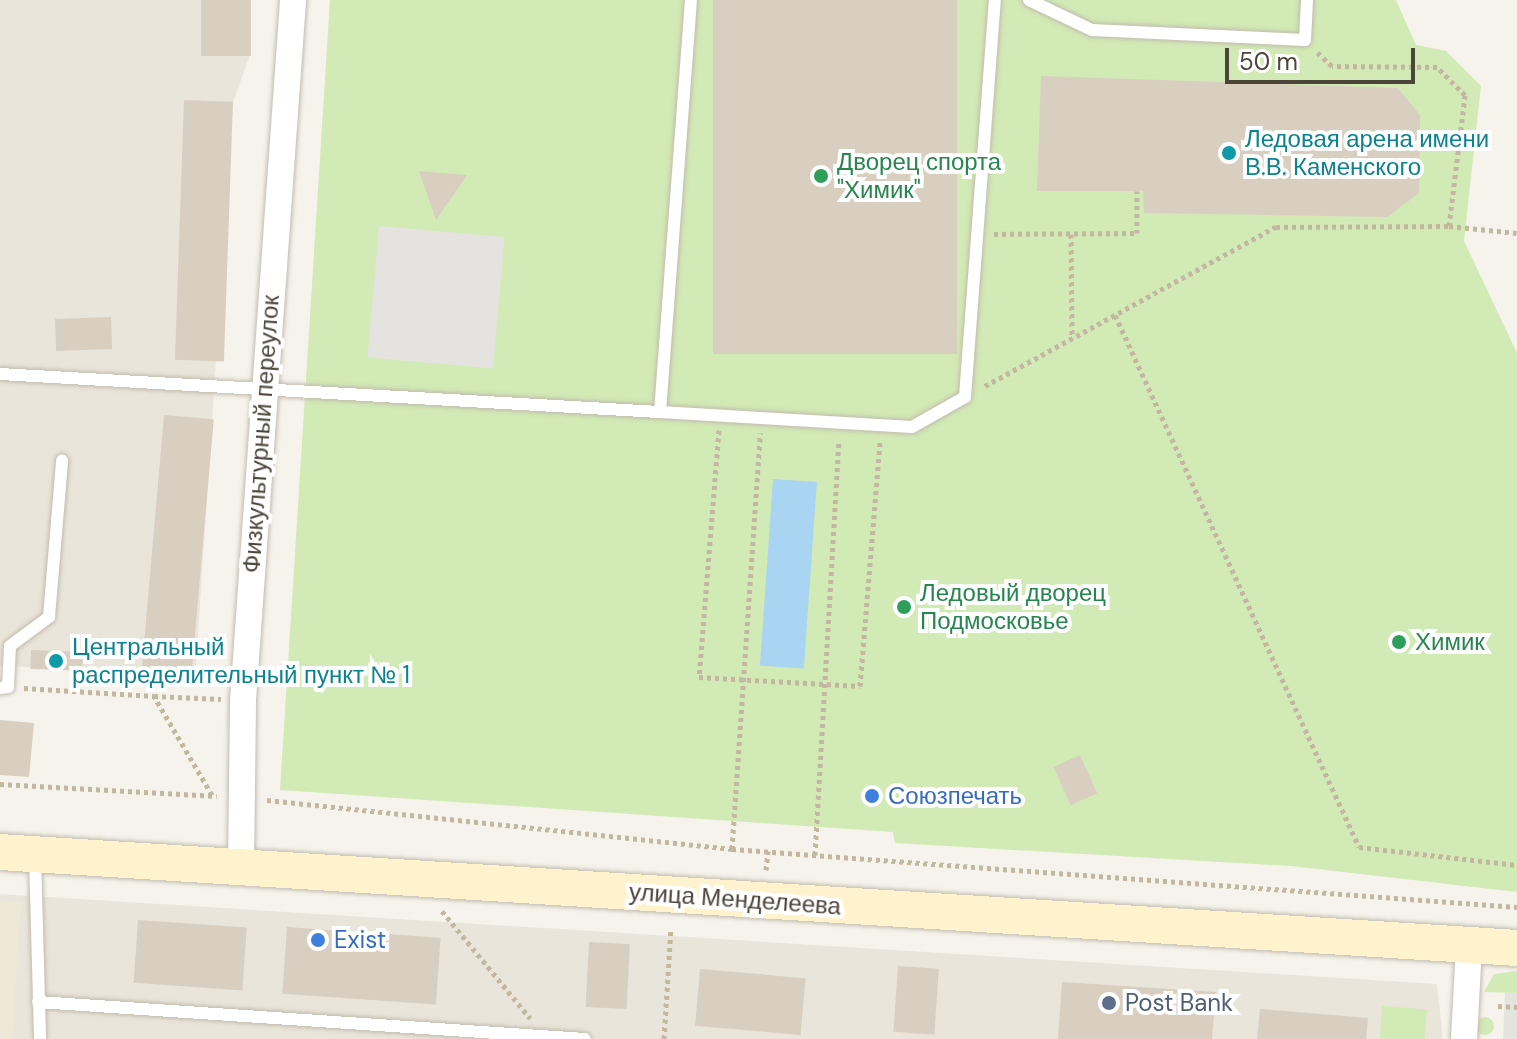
<!DOCTYPE html>
<meta charset="utf-8">
<style>
body{margin:0}
#map{position:relative;width:1517px;height:1039px;overflow:hidden;background:#f6f3ec;font-family:"DM Sans",sans-serif}
div>[style]{position:absolute}
[style*='--x']{left:calc(var(--x)*1px);top:calc(var(--y)*1px);width:calc(var(--w)*1px);rotate:calc(var(--a)*1deg)}
.residential>*{inset:0;background:#eae5da}
.education>*{inset:0;background:#efe8d6}
.green>*{inset:0;background:#d2eab5;transform-origin:0 0}
.round{border-radius:50%}
.parking>*{inset:0;background:#e5e3e0;transform-origin:0 0}
.water>*{inset:0;background:#a9d4f2;transform-origin:0 0}
.building>*{inset:0;background:#d8cfc1;transform-origin:0 0}
.path>*{height:5px;margin-top:-2.5px;transform-origin:0;background:repeating-linear-gradient(90deg,#c4b79f 0 4px,transparent 0 8px)}
.roads{filter:drop-shadow(0 0 2px #c2bbae) drop-shadow(0 0 2px #c2bbae)}
.lane>*{height:12px;margin:-6px;padding:0 6px;transform-origin:6px;border-radius:6px;background:#fff}
.street>*{height:26px;margin:-13px;padding:0 13px;transform-origin:13px;border-radius:13px;background:#fff}
.secondary>*{height:36px;margin:-18px;padding:0 18px;transform-origin:18px;border-radius:18px;background:#fff3cd}
.dots>*{width:22px;height:22px;translate:-50% -50%;box-sizing:border-box;border:4px solid #fff;border-radius:50%}
span{translate:-50% -50%;white-space:nowrap;text-align:center;line-height:1.15;-webkit-text-stroke:8px #fff;paint-order:stroke}
.culture-label{font-size:24px;color:#0d838f}
.left{translate:0 -50%;text-align:left}
.leisure-label{font-size:24px;color:#27864d}
.street-label{font-size:24px;color:#4b4439}
.shop-label{font-size:24px;color:#366cbe}
.service-label{font-size:24px;color:#4e5e75}
.scale{position:absolute;left:1225px;top:48px;width:190px;height:36px;box-sizing:border-box;border:4px solid #4b4439;border-top:0;padding-left:10px;font-size:24px;line-height:28px;white-space:nowrap;color:#4b4439;-webkit-text-stroke:6px #fff;paint-order:stroke}
</style>
<div id="map">
<div class="residential">
<i style="clip-path:polygon(0 0,251px 0,249px 58px,233px 102px,195px 680px,0 665px)"></i>
<i style="clip-path:polygon(0 894px,1437px 984px,1443px 1039px,0 1039px)"></i>
</div>
<div class="education">
<i style="clip-path:polygon(0 901px,21px 902px,12px 1039px,0 1039px)"></i>
</div>
<div class="green">
<i style="clip-path:polygon(330px 0,1396px 0,1416px 45px,1446px 51px,1481px 86px,1464px 241px,1517px 353px,1517px 892px,1291px 866px,895px 843px,893px 832px,280px 790px)"></i>
<i style="clip-path:polygon(1517px 971px,1517px 993px,1484px 992px,1494px 974px)"></i>
<i style="left:1382px;top:1006px;width:45px;height:33px;rotate:4deg"></i>
<i class="round" style="left:1476px;top:1017px;width:18px;height:18px"></i>
</div>
<div class="parking">
<i style="left:379px;top:226px;width:126px;height:132px;rotate:5deg"></i>
<i style="clip-path:polygon(1505px 993px,1517px 993px,1517px 1039px,1503px 1039px)"></i>
</div>
<div class="water">
<i style="left:773px;top:479px;width:44px;height:187px;rotate:4deg"></i>
</div>
<div class="building">
<i style="left:201px;top:0;width:50px;height:56px"></i>
<i style="left:713px;top:0;width:244px;height:354px"></i>
<i style="clip-path:polygon(1041px 76px,1398px 88px,1420px 115px,1419px 193px,1387px 217px,1144px 213px,1143px 191px,1037px 191px)"></i>
<i style="left:184px;top:100px;width:49px;height:260px;rotate:2deg"></i>
<i style="clip-path:polygon(419px 171px,467px 175px,436px 220px)"></i>
<i style="left:111px;top:317px;width:32px;height:56px;rotate:88deg"></i>
<i style="left:164px;top:415px;width:50px;height:262px;rotate:5deg"></i>
<i style="left:31px;top:650px;width:52px;height:19px;rotate:2deg"></i>
<i style="clip-path:polygon(0 720px,34px 723px,29px 777px,0 775px)"></i>
<i style="left:1080px;top:755px;width:42px;height:29px;rotate:66deg"></i>
<i style="left:138px;top:920px;width:109px;height:63px;rotate:4deg"></i>
<i style="left:287px;top:927px;width:154px;height:67px;rotate:4deg"></i>
<i style="left:589px;top:942px;width:41px;height:65px;rotate:3deg"></i>
<i style="left:898px;top:966px;width:41px;height:66px;rotate:4deg"></i>
<i style="left:700px;top:969px;width:106px;height:57px;rotate:5deg"></i>
<i style="clip-path:polygon(1062px 982px,1216px 992px,1212px 1039px,1058px 1039px)"></i>
<i style="clip-path:polygon(1260px 1009px,1368px 1018px,1366px 1039px,1257px 1039px)"></i>
</div>
<div class="path">
<i style="--x:1449;--y:226;--w:68;--a:5.9"></i>
<i style="--x:994;--y:234;--w:143;--a:-0.4"></i>
<i style="--x:1137;--y:233;--w:42;--a:-90"></i>
<i style="--x:1071;--y:234;--w:104;--a:89.4"></i>
<i style="--x:1115;--y:315;--w:585;--a:65.36"></i>
<i style="--x:1359;--y:847;--w:159;--a:6.5"></i>
<i style="--x:985;--y:386;--w:332;--a:-28.7"></i>
<i style="--x:1276;--y:227;--w:173;--a:-0.3"></i>
<i style="--x:1449;--y:226;--w:132;--a:-83"></i>
<i style="--x:1465;--y:95;--w:40;--a:-135"></i>
<i style="--x:1437;--y:67;--w:105;--a:-179.5"></i>
<i style="--x:1332;--y:66;--w:21;--a:-137"></i>
<i style="--x:719;--y:430;--w:248;--a:94.6"></i>
<i style="--x:699;--y:677;--w:161;--a:3.2"></i>
<i style="--x:860;--y:686;--w:245;--a:-85.3"></i>
<i style="--x:24;--y:688;--w:130;--a:3.5"></i>
<i style="--x:0;--y:784;--w:217;--a:3.2"></i>
<i style="--x:212;--y:795;--w:115;--a:-120.4"></i>
<i style="--x:154;--y:696;--w:67;--a:2.6"></i>
<i style="--x:267;--y:800;--w:468;--a:6"></i>
<i style="--x:732;--y:849;--w:787;--a:4.23"></i>
<i style="--x:732;--y:849;--w:417;--a:-86.1"></i>
<i style="--x:815;--y:855;--w:416;--a:-86.7"></i>
<i style="--x:766;--y:870;--w:19;--a:-84"></i>
<i style="--x:442;--y:911;--w:139;--a:50.6"></i>
<i style="--x:1498;--y:1006;--w:19;--a:3"></i>
<i style="--x:664;--y:1039;--w:111;--a:-86.4"></i>
</div>
<div class="roads">
<div class="lane">
<i style="--x:1029;--y:0;--w:70;--a:25.5"></i>
<i style="--x:1092;--y:30;--w:213;--a:2.7"></i>
<i style="--x:1305;--y:40;--w:40;--a:-87.1"></i>
<i style="--x:0;--y:374;--w:661;--a:3.3"></i>
<i style="--x:660;--y:412;--w:413;--a:-85.7"></i>
<i style="--x:660;--y:412;--w:252;--a:3.4"></i>
<i style="--x:912;--y:427;--w:61;--a:-29.5"></i>
<i style="--x:965;--y:397;--w:398;--a:-85.7"></i>
<i style="--x:0;--y:688;--w:8;--a:-7"></i>
<i style="--x:8;--y:687;--w:41;--a:-87.2"></i>
<i style="--x:10;--y:646;--w:49;--a:-36.6"></i>
<i style="--x:49;--y:617;--w:157;--a:-85.2"></i>
<i style="--x:35;--y:857;--w:182;--a:88.4"></i>
<i style="--x:38;--y:1002;--w:548;--a:3.87"></i>
</div>
<div class="street">
<i style="--x:241;--y:867;--w:167;--a:-89.3"></i>
<i style="--x:243;--y:700;--w:702;--a:-85.91"></i>
<i style="--x:1464;--y:1039;--w:92;--a:-86.9"></i>
</div>
<div class="secondary">
<i style="--x:0;--y:852;--w:1520;--a:3.62"></i>
</div>
</div>
<div class="dots">
<i style="left:1229px;top:153px;background:#0f9aa8"></i>
<i style="left:821px;top:176px;background:#2e9e5b"></i>
<i style="left:904px;top:607px;background:#2e9e5b"></i>
<i style="left:1399px;top:642px;background:#2e9e5b"></i>
<i style="left:56px;top:661px;background:#0f9aa8"></i>
<i style="left:872px;top:796px;background:#3f7fe0"></i>
<i style="left:318px;top:940px;background:#3f7fe0"></i>
<i style="left:1109px;top:1003px;background:#5c6f8a"></i>
</div>
<div class="culture-label">
<span class="left" style="left:1245px;top:153px">Ледовая арена имени<br>В.В. Каменского</span>
<span class="left" style="left:72px;top:661px">Центральный<br>распределительный пункт № 1</span>
</div>
<div class="leisure-label">
<span class="left" style="left:837px;top:176px">Дворец спорта<br>"Химик"</span>
<span class="left" style="left:920px;top:607px">Ледовый дворец<br>Подмосковье</span>
<span class="left" style="left:1415px;top:642px">Химик</span>
</div>
<div class="street-label">
<span style="left:261px;top:434px;rotate:-86deg">Физкультурный переулок</span>
<span style="left:735px;top:899px;rotate:4deg">улица Менделеева</span>
</div>
<div class="shop-label">
<span class="left" style="left:888px;top:796px">Союзпечать</span>
<span class="left" style="left:334px;top:940px">Exist</span>
</div>
<div class="service-label">
<span class="left" style="left:1125px;top:1003px">Post Bank</span>
</div>
<div class="scale">50 m</div>
</div>
